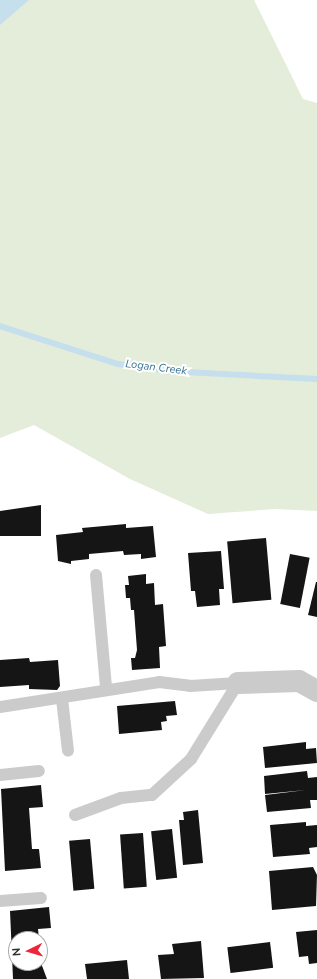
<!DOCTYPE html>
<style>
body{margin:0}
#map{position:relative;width:317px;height:979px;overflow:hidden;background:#fff;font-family:"Nunito Sans",sans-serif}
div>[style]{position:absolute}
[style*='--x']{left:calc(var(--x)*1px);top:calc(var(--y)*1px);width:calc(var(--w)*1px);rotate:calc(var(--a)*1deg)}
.green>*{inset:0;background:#e4ecda}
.water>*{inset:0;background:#c5dfed}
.stream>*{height:6px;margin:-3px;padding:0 3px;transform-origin:3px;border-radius:3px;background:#c5dfed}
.building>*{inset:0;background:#151515;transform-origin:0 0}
.lane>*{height:12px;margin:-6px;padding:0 6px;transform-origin:6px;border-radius:6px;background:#cbcbcb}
.street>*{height:22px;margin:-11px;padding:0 11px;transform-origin:11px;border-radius:11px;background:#cbcbcb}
span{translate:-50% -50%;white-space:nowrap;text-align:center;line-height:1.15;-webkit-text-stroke:4px #fff;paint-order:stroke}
.water-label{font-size:11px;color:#377494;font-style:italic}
.north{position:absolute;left:8px;top:931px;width:40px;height:40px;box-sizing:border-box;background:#fff;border:1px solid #ababab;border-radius:50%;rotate:265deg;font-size:11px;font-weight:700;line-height:16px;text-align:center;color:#2e2e2e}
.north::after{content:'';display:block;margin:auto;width:14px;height:18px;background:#ef253c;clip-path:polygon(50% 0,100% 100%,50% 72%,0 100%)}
</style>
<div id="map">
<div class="green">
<i style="clip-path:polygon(0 0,254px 0,303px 99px,317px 103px,317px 511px,276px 509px,208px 514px,130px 479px,34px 425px,0 438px)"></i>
</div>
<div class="water">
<i style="clip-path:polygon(0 0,29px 0,0 25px)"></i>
</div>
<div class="stream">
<i style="--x:0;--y:326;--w:124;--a:17.9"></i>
<i style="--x:118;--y:364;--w:49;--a:8.1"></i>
<i style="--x:167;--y:371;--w:150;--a:3.1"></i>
</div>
<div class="building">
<i style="clip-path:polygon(41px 505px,41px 536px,0 536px,0 511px)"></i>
<i style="clip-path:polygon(126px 524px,126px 528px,153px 526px,156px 557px,141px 559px,141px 554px,124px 555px,123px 551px,89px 554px,89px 559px,71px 561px,71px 564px,58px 561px,56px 535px,83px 532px,82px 528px)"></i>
<i style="left:266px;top:538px;width:62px;height:39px;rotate:85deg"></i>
<i style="clip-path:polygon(221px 551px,224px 589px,219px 589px,220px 605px,197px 607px,195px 591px,191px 591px,188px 553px)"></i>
<i style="left:290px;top:554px;width:20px;height:51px;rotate:11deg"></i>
<i style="clip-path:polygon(146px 574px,146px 584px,154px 583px,155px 605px,163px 604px,166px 646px,159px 647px,160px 668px,132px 670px,131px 658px,135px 658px,137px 650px,134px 610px,131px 610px,130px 598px,126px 598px,125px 585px,129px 585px,128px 576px)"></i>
<i style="clip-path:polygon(316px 582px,317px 582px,317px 617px,308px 615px)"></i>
<i style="clip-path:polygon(29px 658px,30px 662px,58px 660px,60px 686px,57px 690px,29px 689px,29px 685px,0 687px,0 660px)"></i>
<i style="clip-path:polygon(175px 701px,177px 715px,166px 716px,167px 721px,161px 722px,162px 730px,119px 734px,117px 706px)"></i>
<i style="clip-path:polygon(306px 742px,306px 749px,316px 748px,317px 763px,265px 768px,263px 747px)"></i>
<i style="clip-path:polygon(307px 771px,308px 778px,317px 777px,317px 800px,310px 800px,311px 808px,267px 812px,265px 795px,306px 790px,265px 794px,264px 776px)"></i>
<i style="clip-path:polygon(41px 785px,43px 807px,29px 808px,32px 849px,39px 849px,41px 868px,5px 871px,1px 789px)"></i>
<i style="clip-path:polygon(198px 810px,203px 863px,183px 865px,179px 820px,184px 820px,183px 812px)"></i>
<i style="clip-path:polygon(306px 822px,306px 826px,317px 825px,317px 847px,309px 848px,310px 854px,273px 857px,270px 825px)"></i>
<i style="left:172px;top:829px;width:49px;height:21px;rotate:84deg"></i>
<i style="left:143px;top:833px;width:54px;height:23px;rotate:86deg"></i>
<i style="left:90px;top:839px;width:50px;height:21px;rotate:85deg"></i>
<i style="clip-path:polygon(313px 867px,317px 875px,316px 906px,272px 910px,269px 871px)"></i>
<i style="clip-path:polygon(49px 907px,51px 928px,38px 929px,39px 939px,16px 939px,16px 963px,41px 963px,47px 979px,13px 979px,10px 911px)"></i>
<i style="clip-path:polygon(317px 930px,317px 963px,309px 964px,308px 956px,299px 957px,296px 932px)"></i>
<i style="clip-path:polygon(201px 941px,204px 978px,161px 979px,158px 955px,174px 954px,172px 944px)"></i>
<i style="left:270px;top:942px;width:26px;height:43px;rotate:83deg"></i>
<i style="clip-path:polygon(127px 960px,129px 979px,87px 979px,85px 964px)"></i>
</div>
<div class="lane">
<i style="--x:96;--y:575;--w:113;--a:84.9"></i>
<i style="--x:62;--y:699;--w:52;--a:83.4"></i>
<i style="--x:0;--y:707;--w:161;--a:-8.9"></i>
<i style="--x:159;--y:682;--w:31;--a:7"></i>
<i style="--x:190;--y:686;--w:48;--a:-3.6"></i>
<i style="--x:0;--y:775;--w:39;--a:-6"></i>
<i style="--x:75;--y:815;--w:49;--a:-20.3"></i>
<i style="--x:121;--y:798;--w:31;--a:-6"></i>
<i style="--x:152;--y:795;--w:53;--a:-42.7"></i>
<i style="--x:191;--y:759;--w:89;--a:-58.3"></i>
<i style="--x:0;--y:901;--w:41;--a:-4.2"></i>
</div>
<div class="street">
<i style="--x:238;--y:683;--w:61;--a:-1.9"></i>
<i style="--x:299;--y:681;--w:21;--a:29"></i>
</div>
<div class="water-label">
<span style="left:156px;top:368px;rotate:7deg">Logan Creek</span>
</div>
<div class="north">N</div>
</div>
